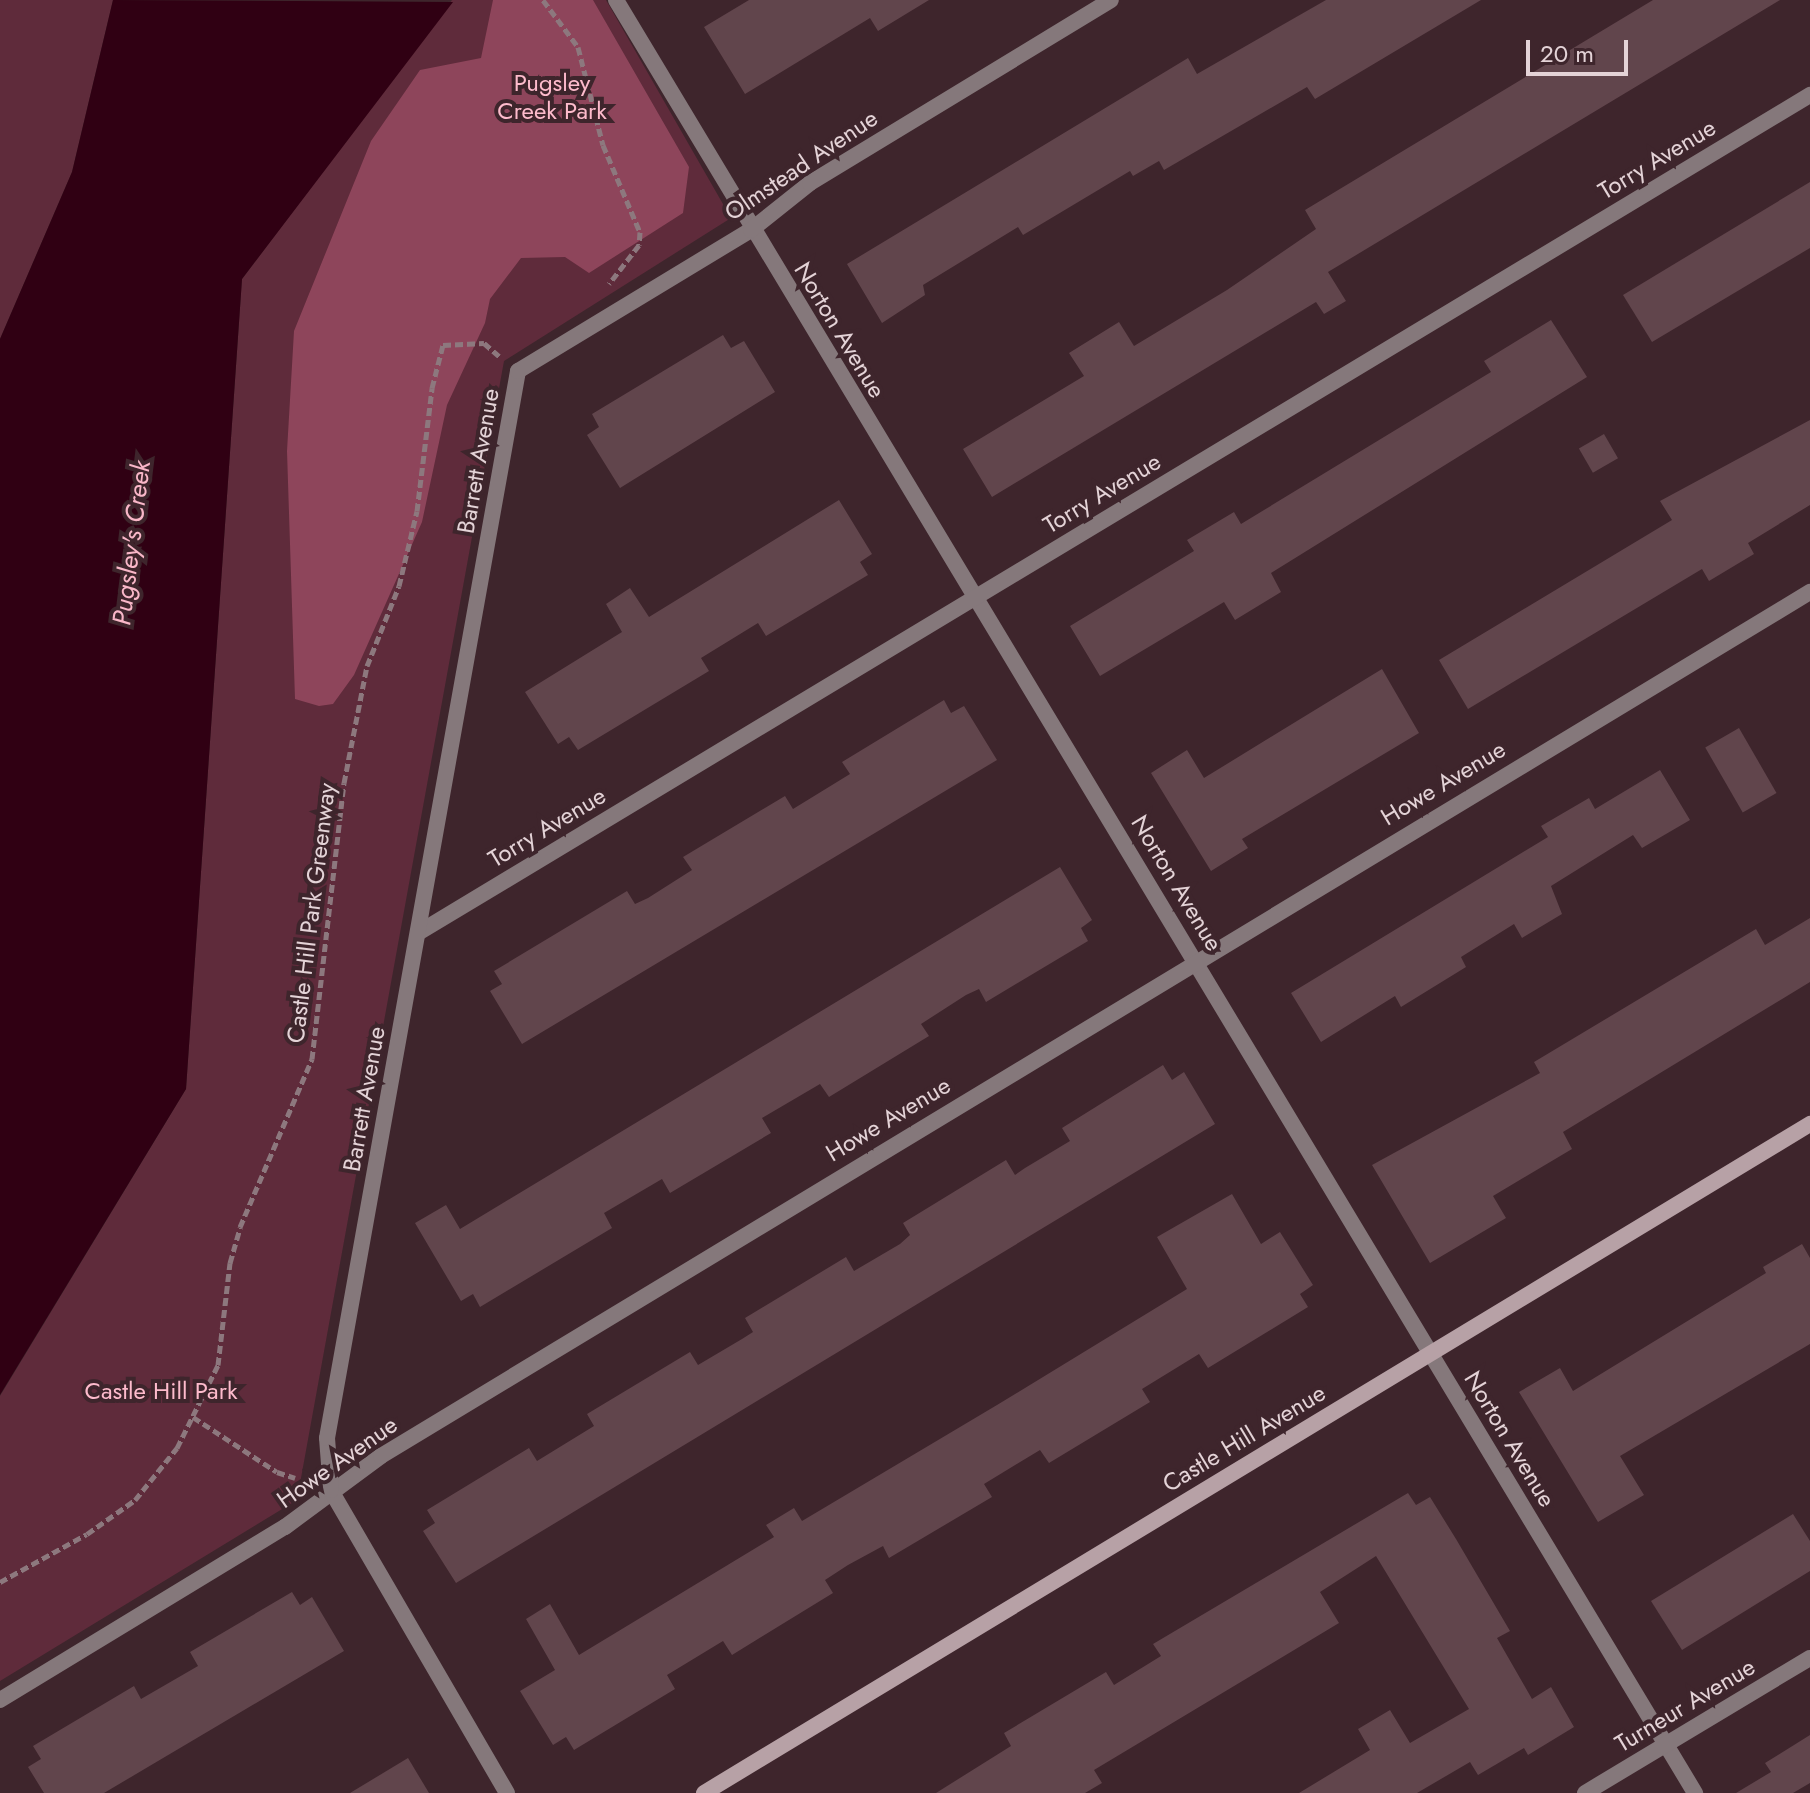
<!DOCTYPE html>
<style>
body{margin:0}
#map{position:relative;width:1810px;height:1793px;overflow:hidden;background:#3e252c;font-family:Jost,sans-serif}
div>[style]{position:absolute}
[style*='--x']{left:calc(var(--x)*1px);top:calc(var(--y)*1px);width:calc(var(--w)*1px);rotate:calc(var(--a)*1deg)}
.green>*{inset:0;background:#5f2b3b}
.forest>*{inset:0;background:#8e455b}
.water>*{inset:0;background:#300013}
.building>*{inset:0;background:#61454c;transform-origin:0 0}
.path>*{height:5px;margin-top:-2.5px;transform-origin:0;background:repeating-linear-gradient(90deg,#8d787e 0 8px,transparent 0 12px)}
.street>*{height:16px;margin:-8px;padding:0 8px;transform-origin:8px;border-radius:8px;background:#85787b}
.secondary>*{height:16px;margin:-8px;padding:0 8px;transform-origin:8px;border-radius:8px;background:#b7a1a6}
span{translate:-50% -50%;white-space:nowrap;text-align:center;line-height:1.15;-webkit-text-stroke:8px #3e252c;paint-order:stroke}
.park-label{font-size:24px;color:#fdbbcc}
.street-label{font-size:24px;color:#e4d3d7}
.water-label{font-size:26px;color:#f9b7c8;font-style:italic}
.scale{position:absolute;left:1526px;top:40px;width:102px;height:36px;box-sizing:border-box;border:4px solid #e4d3d7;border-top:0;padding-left:10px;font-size:24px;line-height:28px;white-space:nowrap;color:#e4d3d7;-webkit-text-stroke:6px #3e252c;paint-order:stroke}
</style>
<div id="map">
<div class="green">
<i style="clip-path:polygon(0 0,113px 0,72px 172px,0 339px)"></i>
<i style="clip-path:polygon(452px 0,606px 0,731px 218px,504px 361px,297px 1500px,0 1681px,0 1396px,186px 1089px,242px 279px)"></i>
</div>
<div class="forest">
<i style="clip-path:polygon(493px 0,593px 0,689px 167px,683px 213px,589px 273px,565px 257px,521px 258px,490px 299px,485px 323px,447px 405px,422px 522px,354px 675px,333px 704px,319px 706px,295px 699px,287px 451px,294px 331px,371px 141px,420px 70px,481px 58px)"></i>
</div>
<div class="water">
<i style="clip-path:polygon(113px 0,453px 2px,242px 279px,186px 1089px,0 1395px,0 339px,72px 172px)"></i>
</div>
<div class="building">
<i style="clip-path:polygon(749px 0,929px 0,878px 31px,870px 18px,745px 94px,704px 27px)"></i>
<i style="clip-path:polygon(1326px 0,1481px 0,1315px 99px,1307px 87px,1164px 170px,1159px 161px,1133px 176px,1130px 171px,1023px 235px,1018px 227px,923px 285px,925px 295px,882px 323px,847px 264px,1188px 58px,1197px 74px)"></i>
<i style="clip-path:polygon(1653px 0,1780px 0,1328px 272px,1346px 301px,1324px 314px,1316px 302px,992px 497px,963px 449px,1084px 376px,1069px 353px,1119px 322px,1134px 346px,1227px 290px,1316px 229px,1305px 210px)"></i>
<i style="clip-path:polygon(1810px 182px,1810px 248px,1652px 342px,1623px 295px)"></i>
<i style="clip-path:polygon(1551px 320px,1587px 377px,1271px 573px,1281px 592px,1235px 620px,1224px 602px,1100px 676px,1070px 626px,1194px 551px,1187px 540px,1234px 512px,1241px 524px,1491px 372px,1484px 361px)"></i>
<i style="clip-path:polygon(723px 335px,731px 348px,744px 341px,775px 392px,620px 488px,587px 435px,599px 427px,592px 414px)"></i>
<i style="clip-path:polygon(1810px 420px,1810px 505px,1748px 543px,1754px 554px,1709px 581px,1702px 569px,1468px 709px,1439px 660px,1672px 520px,1660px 501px)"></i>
<i style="left:1604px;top:434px;width:28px;height:29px;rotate:60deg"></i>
<i style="clip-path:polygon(839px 500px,872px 554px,860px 562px,868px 575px,766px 636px,758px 623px,701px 658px,709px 671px,578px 750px,569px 737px,558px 744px,525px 692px,622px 632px,606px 604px,630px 588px,649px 617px)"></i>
<i style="clip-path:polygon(1382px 669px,1419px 733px,1242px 839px,1248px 848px,1211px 871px,1151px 773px,1187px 750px,1204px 778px)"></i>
<i style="clip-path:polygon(944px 700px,951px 713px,964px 706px,997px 760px,522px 1044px,490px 991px,502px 984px,494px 971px,627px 891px,635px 904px,648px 898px,692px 870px,683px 857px,785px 796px,793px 809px,850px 774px,842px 762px)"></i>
<i style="left:1739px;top:728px;width:75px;height:39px;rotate:60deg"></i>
<i style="clip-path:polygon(1660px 770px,1690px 820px,1642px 848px,1633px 835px,1551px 886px,1562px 914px,1522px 938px,1514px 924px,1461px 957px,1466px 967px,1401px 1007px,1395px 996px,1321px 1042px,1291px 993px,1548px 837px,1541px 826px,1589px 798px,1595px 809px)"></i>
<i style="clip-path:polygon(1060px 867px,1092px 920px,1081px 928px,1088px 941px,986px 1002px,979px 989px,966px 995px,921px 1024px,929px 1036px,829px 1097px,820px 1084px,762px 1118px,771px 1133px,670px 1193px,662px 1179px,604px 1213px,612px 1228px,480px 1307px,473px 1294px,461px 1301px,415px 1223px,446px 1205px,460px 1229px)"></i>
<i style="clip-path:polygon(1810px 918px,1810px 982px,1563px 1132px,1572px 1149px,1493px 1196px,1506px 1218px,1430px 1263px,1372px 1165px,1540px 1073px,1534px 1062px,1756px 929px,1765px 945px)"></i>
<i style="clip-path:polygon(1163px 1065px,1172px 1080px,1184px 1072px,1215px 1124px,456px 1583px,423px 1531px,435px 1523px,427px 1510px,529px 1448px,537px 1461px,594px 1426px,587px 1414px,690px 1352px,698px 1365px,742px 1339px,753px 1332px,745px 1318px,846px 1257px,854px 1271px,900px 1244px,910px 1235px,903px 1223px,1006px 1160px,1015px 1175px,1025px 1168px,1070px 1141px,1062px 1128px)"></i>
<i style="clip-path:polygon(1232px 1194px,1261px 1244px,1280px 1232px,1313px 1285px,1300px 1294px,1308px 1307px,1208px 1368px,1199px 1354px,1142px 1389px,1150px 1402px,1049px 1463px,1040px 1450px,984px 1484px,992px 1497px,889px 1558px,883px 1546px,848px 1565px,825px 1580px,833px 1593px,732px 1655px,723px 1641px,667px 1675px,675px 1689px,574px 1750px,566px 1737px,553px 1745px,520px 1691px,555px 1670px,526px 1619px,550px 1604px,579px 1655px,774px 1537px,766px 1525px,794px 1508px,802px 1521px,997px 1405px,1187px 1289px,1157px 1237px)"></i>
<i style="clip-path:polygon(1802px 1244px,1810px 1258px,1810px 1344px,1620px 1456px,1644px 1495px,1598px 1522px,1519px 1392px,1560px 1368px,1573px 1391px,1766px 1273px,1763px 1267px)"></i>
<i style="clip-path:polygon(1408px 1493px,1416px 1505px,1430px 1497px,1456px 1539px,1510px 1631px,1497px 1638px,1532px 1699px,1551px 1687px,1574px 1727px,1528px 1755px,1524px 1748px,1478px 1775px,1470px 1762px,1417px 1793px,1299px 1793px,1370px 1750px,1358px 1729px,1390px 1710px,1410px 1743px,1469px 1709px,1376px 1556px,1320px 1592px,1339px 1623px,1094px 1770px,1102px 1783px,1085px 1793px,936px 1793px,1011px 1746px,1004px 1733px,1106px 1672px,1114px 1685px,1161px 1656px,1153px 1644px)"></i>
<i style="clip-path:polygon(1793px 1514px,1810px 1541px,1810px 1571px,1682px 1650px,1651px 1601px)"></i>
<i style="clip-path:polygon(292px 1592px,300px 1605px,312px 1597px,344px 1651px,104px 1793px,44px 1793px,28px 1767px,41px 1759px,33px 1746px,134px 1686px,141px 1699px,198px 1666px,190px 1652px)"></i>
<i style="clip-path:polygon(1810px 1735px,1810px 1783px,1793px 1793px,1736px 1793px,1771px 1772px,1765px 1763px)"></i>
<i style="clip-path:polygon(408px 1758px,429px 1793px,350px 1793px)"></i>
</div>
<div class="path">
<i style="--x:543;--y:0;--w:59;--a:53.3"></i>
<i style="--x:578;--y:47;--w:101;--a:75.7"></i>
<i style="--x:603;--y:145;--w:95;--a:67"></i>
<i style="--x:640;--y:232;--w:13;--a:94"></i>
<i style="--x:639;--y:245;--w:49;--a:127.6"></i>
<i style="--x:193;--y:1417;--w:100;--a:33.2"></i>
<i style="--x:277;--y:1472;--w:19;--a:18"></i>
<i style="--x:0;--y:1582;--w:99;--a:-28.9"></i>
<i style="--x:87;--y:1534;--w:59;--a:-35.3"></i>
<i style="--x:135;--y:1500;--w:67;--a:-51.1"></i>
<i style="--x:177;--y:1448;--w:93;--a:-63.7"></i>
<i style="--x:218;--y:1365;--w:103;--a:-83.3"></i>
<i style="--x:230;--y:1263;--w:37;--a:-74"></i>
<i style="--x:240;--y:1227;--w:183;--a:-66.8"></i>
<i style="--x:312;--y:1059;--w:278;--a:-83.4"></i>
<i style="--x:344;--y:783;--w:119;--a:-78.9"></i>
<i style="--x:367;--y:666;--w:86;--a:-68.2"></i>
<i style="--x:399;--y:586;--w:77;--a:-76.5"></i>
<i style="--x:417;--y:511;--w:124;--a:-83"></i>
<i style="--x:432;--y:388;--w:44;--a:-75.7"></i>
<i style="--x:443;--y:345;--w:41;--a:-2.8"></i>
<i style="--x:484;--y:343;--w:20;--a:41"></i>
</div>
<div class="street">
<i style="--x:616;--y:0;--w:2093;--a:58.96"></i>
<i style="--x:418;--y:933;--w:1625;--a:-31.05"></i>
<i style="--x:0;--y:1700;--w:333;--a:-31.3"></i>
<i style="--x:285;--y:1527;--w:119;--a:-36.5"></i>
<i style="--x:381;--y:1456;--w:1670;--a:-31.16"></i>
<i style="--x:507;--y:1793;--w:350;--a:-120.2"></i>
<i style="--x:331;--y:1490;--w:52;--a:-94.4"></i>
<i style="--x:327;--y:1438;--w:1084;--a:-79.85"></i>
<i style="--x:518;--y:371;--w:272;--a:-31.2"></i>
<i style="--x:751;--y:230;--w:75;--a:-38.5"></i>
<i style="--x:810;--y:183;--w:352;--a:-31.3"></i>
<i style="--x:1585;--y:1793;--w:262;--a:-31"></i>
</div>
<div class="secondary">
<i style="--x:704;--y:1793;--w:1293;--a:-31.17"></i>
</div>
<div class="park-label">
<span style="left:552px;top:97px">Pugsley<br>Creek Park</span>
<span style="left:161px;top:1391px">Castle Hill Park</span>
</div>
<div class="street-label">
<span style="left:1657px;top:159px;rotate:-31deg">Torry Avenue</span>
<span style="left:801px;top:165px;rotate:-34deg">Olmstead Avenue</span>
<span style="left:840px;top:330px;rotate:59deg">Norton Avenue</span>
<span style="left:478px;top:461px;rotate:-80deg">Barrett Avenue</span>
<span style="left:1102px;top:493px;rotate:-31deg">Torry Avenue</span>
<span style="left:1443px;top:783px;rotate:-31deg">Howe Avenue</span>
<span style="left:547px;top:827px;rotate:-31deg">Torry Avenue</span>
<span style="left:1177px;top:883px;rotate:59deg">Norton Avenue</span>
<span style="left:311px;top:913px;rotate:-83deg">Castle Hill Park Greenway</span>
<span style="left:364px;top:1099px;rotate:-80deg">Barrett Avenue</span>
<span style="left:888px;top:1119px;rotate:-31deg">Howe Avenue</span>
<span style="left:1244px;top:1438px;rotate:-31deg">Castle Hill Avenue</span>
<span style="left:1510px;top:1439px;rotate:59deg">Norton Avenue</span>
<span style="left:337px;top:1462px;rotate:-35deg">Howe Avenue</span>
<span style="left:1685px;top:1705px;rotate:-31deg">Turneur Avenue</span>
</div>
<div class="water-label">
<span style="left:132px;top:543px;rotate:-83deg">Pugsley's Creek</span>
</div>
<div class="scale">20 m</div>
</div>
